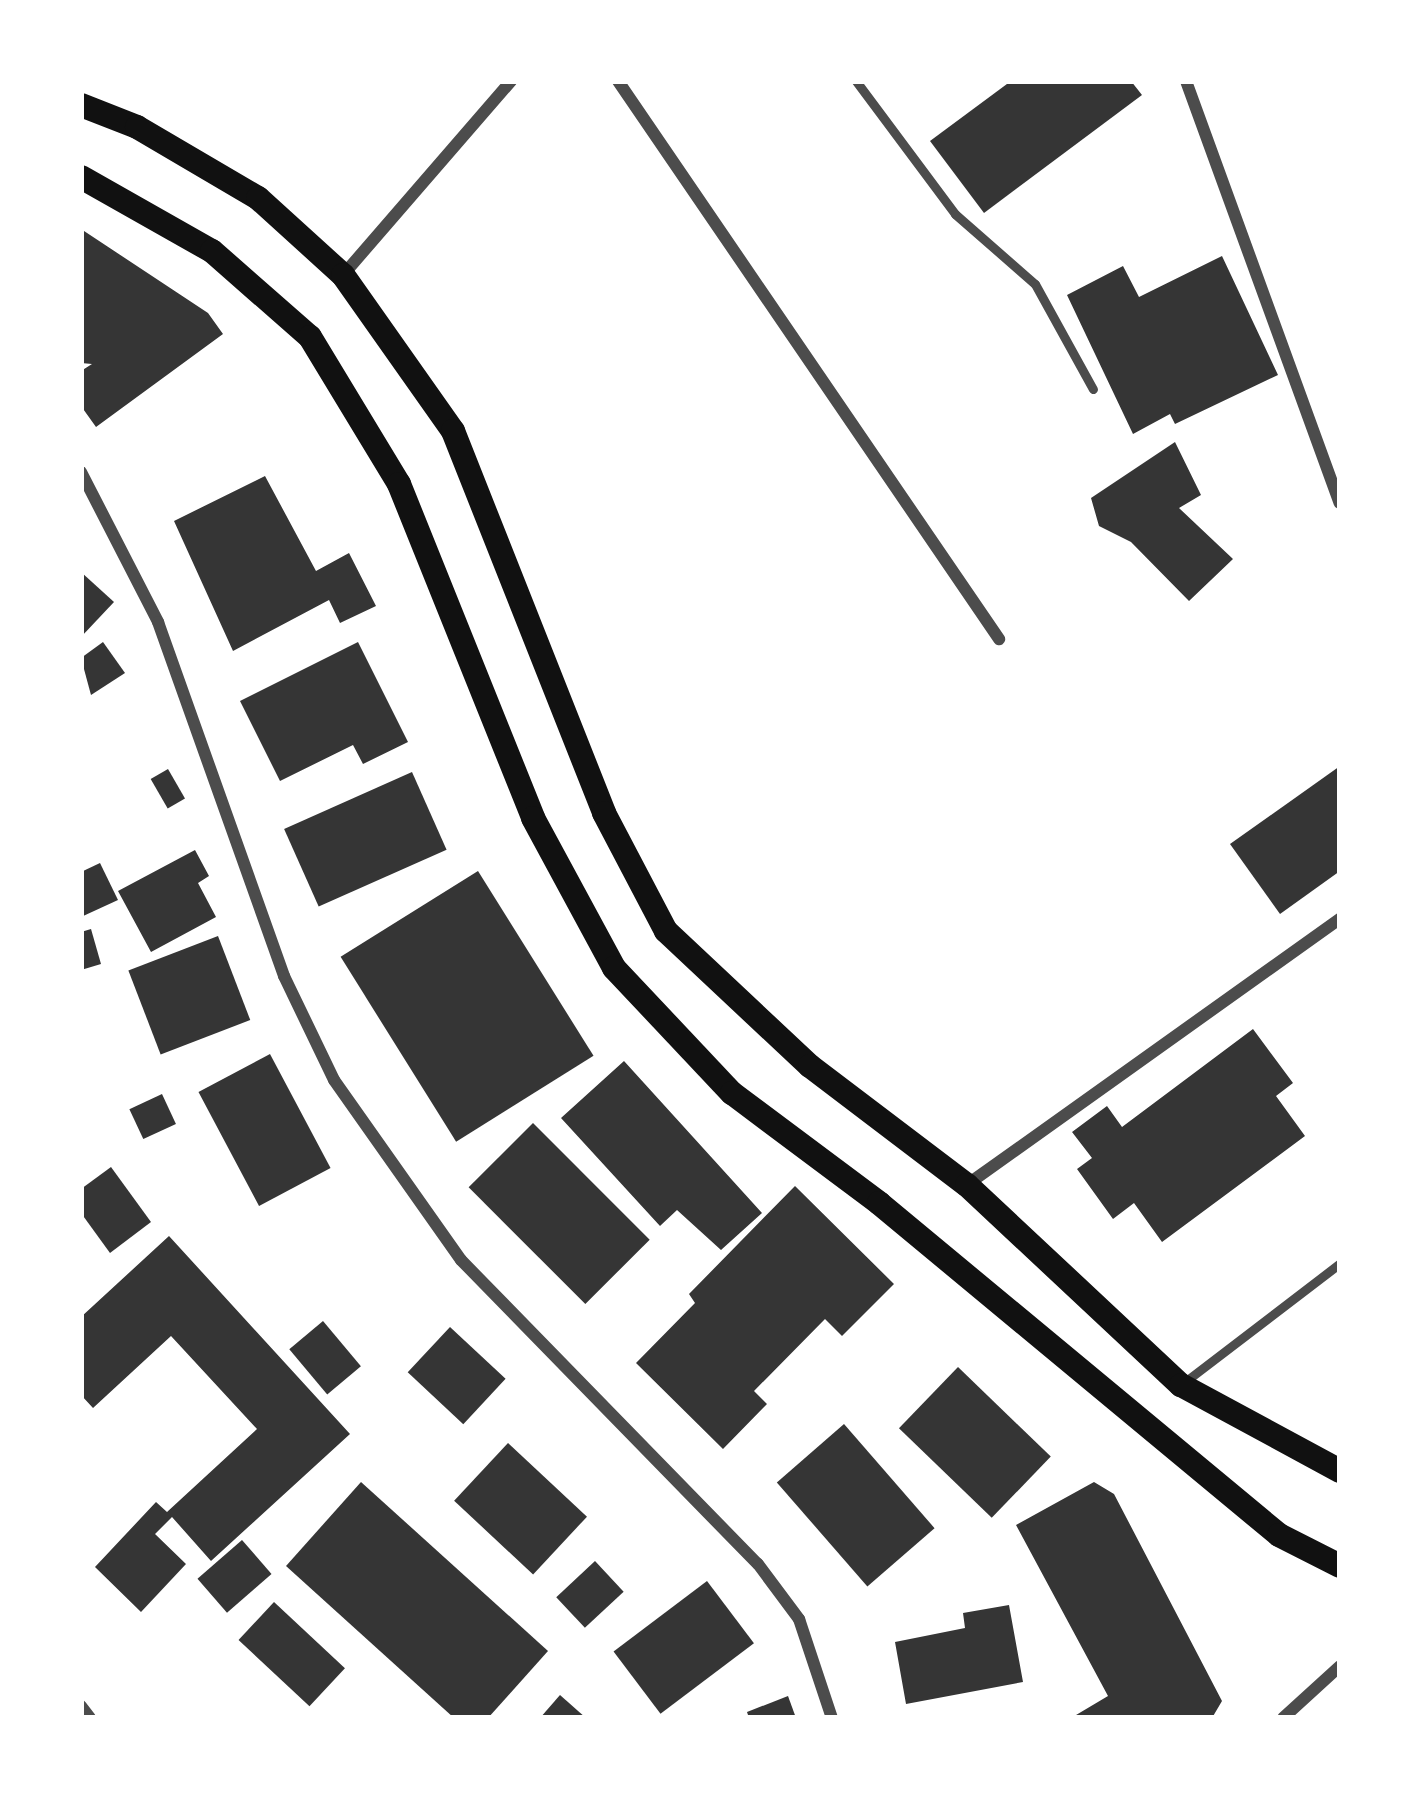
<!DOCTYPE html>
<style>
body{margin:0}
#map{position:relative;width:1421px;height:1799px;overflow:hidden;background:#fff;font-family:"PT Sans Narrow",sans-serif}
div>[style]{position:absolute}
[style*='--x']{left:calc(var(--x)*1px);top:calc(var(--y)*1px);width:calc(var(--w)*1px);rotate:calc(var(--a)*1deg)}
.building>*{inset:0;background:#353535;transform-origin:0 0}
.service>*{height:9px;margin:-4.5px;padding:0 4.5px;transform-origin:4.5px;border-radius:4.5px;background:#4c4c4c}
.minor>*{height:12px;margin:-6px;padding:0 6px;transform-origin:6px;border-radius:6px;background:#4c4c4c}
.secondary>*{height:24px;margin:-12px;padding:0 12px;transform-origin:12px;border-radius:12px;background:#111}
span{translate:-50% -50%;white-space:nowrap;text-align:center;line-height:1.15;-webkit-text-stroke:12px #fff;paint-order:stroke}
.frame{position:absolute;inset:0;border:84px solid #fff;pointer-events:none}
</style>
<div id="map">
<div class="building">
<i style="clip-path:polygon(1011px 81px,1131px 81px,1142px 95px,984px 213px,930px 141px)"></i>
<i style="clip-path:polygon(81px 229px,208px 313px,223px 334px,96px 427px,81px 406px,81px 371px,92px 364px,81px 363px)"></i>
<i style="clip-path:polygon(1222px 256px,1278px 375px,1175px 424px,1170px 414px,1133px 434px,1067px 295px,1123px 266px,1139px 297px)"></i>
<i style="clip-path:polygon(1175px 442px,1201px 495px,1179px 508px,1233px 559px,1189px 601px,1131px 542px,1099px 526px,1091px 498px)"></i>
<i style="clip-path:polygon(265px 476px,316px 571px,349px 553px,376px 606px,340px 623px,329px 600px,233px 651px,174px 521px)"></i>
<i style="clip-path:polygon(81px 572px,114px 602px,81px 637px)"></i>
<i style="clip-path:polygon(103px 642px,125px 673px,91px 695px,81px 658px)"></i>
<i style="clip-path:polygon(358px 642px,408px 742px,363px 764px,353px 745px,280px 781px,240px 701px)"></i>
<i style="clip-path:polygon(1340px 766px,1340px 871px,1280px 914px,1230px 844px)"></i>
<i style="left:168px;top:769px;width:34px;height:20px;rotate:60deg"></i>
<i style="left:412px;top:772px;width:85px;height:140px;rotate:66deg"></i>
<i style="clip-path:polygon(195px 850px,209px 876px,198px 883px,216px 917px,151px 952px,118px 891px)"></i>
<i style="clip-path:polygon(100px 863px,118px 900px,81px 917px,81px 872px)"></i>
<i style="left:478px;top:871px;width:218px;height:162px;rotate:58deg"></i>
<i style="clip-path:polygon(91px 929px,101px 964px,81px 970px,81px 932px)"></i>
<i style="left:218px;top:936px;width:90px;height:96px;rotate:69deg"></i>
<i style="clip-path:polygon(1253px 1029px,1293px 1083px,1276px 1096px,1305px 1136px,1162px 1242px,1134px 1203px,1113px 1219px,1077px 1169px,1092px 1158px,1072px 1132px,1107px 1106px,1122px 1127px)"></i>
<i style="left:270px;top:1054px;width:129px;height:81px;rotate:62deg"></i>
<i style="clip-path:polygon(624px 1061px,762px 1213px,721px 1250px,677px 1210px,660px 1226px,561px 1118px)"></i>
<i style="left:162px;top:1094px;width:33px;height:36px;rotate:65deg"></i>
<i style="left:533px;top:1123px;width:165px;height:91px;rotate:45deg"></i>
<i style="clip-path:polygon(111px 1167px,151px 1222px,110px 1253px,81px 1213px,81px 1189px)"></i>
<i style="clip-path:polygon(795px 1186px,894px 1284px,842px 1336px,825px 1319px,754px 1391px,767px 1404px,723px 1449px,636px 1363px,695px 1303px,689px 1294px)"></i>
<i style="clip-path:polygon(169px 1236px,350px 1434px,211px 1561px,172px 1517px,155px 1534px,186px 1564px,141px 1612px,95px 1567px,156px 1502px,167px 1512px,257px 1429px,171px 1336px,93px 1408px,81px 1395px,81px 1317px)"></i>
<i style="left:323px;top:1321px;width:59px;height:44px;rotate:50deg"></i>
<i style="left:450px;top:1327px;width:76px;height:62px;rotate:43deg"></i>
<i style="left:958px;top:1367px;width:129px;height:85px;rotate:44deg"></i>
<i style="left:844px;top:1424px;width:138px;height:89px;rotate:49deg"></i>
<i style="left:508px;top:1443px;width:108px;height:79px;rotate:43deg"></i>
<i style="clip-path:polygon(361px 1482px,548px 1651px,488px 1718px,454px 1718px,286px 1566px)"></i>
<i style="clip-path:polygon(1094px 1482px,1114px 1494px,1222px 1701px,1212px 1718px,1071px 1718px,1108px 1696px,1016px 1525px)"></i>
<i style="left:242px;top:1540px;width:45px;height:59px;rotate:49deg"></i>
<i style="left:595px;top:1561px;width:42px;height:53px;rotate:47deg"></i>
<i style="left:707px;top:1581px;width:78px;height:117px;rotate:53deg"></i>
<i style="left:274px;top:1602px;width:97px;height:52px;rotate:43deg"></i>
<i style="clip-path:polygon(1009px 1605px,1023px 1682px,906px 1704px,895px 1642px,965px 1628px,963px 1613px)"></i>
<i style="clip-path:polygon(560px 1695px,586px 1718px,540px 1718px)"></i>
<i style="clip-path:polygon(788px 1696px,796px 1718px,749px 1718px,747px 1712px)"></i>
</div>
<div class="service">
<i style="--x:856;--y:81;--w:166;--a:53.3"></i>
<i style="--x:955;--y:214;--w:106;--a:41.2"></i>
<i style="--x:1035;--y:284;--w:120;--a:61.1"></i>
<i style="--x:1182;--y:1384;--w:199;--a:-37.4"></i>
</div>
<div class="minor">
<i style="--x:618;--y:81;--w:676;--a:55.67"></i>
<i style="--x:1186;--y:81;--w:449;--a:70"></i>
<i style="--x:343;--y:275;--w:257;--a:-49.1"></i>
<i style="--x:81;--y:472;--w:169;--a:62.8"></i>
<i style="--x:158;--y:622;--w:376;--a:70.4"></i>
<i style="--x:284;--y:976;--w:115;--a:64.3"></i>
<i style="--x:334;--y:1080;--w:220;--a:54.8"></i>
<i style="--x:461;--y:1260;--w:425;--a:45.7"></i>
<i style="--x:758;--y:1564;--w:69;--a:53.3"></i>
<i style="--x:799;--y:1619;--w:104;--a:71.6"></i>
<i style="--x:968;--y:1184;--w:457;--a:-35.5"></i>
<i style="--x:81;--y:1706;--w:15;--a:53"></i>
<i style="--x:1283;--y:1718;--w:77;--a:-42.4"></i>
</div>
<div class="secondary">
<i style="--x:81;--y:105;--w:60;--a:21.4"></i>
<i style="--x:137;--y:127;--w:140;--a:30.4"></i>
<i style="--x:258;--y:198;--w:115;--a:42.2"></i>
<i style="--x:343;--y:275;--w:191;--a:54.8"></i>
<i style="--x:453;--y:431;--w:411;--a:68.4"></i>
<i style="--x:604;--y:813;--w:133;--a:62.3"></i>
<i style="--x:666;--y:931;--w:197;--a:43.2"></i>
<i style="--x:810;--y:1066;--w:197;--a:37.2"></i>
<i style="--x:967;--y:1185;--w:293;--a:43.1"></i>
<i style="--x:1181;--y:1385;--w:181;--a:28.4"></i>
<i style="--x:81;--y:177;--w:150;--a:29.5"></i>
<i style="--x:212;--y:251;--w:130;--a:41.3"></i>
<i style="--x:310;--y:337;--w:172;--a:58.8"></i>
<i style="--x:399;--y:484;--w:360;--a:68.1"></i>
<i style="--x:533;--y:818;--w:170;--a:61.6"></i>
<i style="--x:614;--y:968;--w:172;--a:46.7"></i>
<i style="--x:732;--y:1093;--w:184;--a:36.8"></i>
<i style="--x:879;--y:1203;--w:520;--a:39.69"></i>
<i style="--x:1279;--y:1535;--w:68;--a:26.9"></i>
</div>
<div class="frame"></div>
</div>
